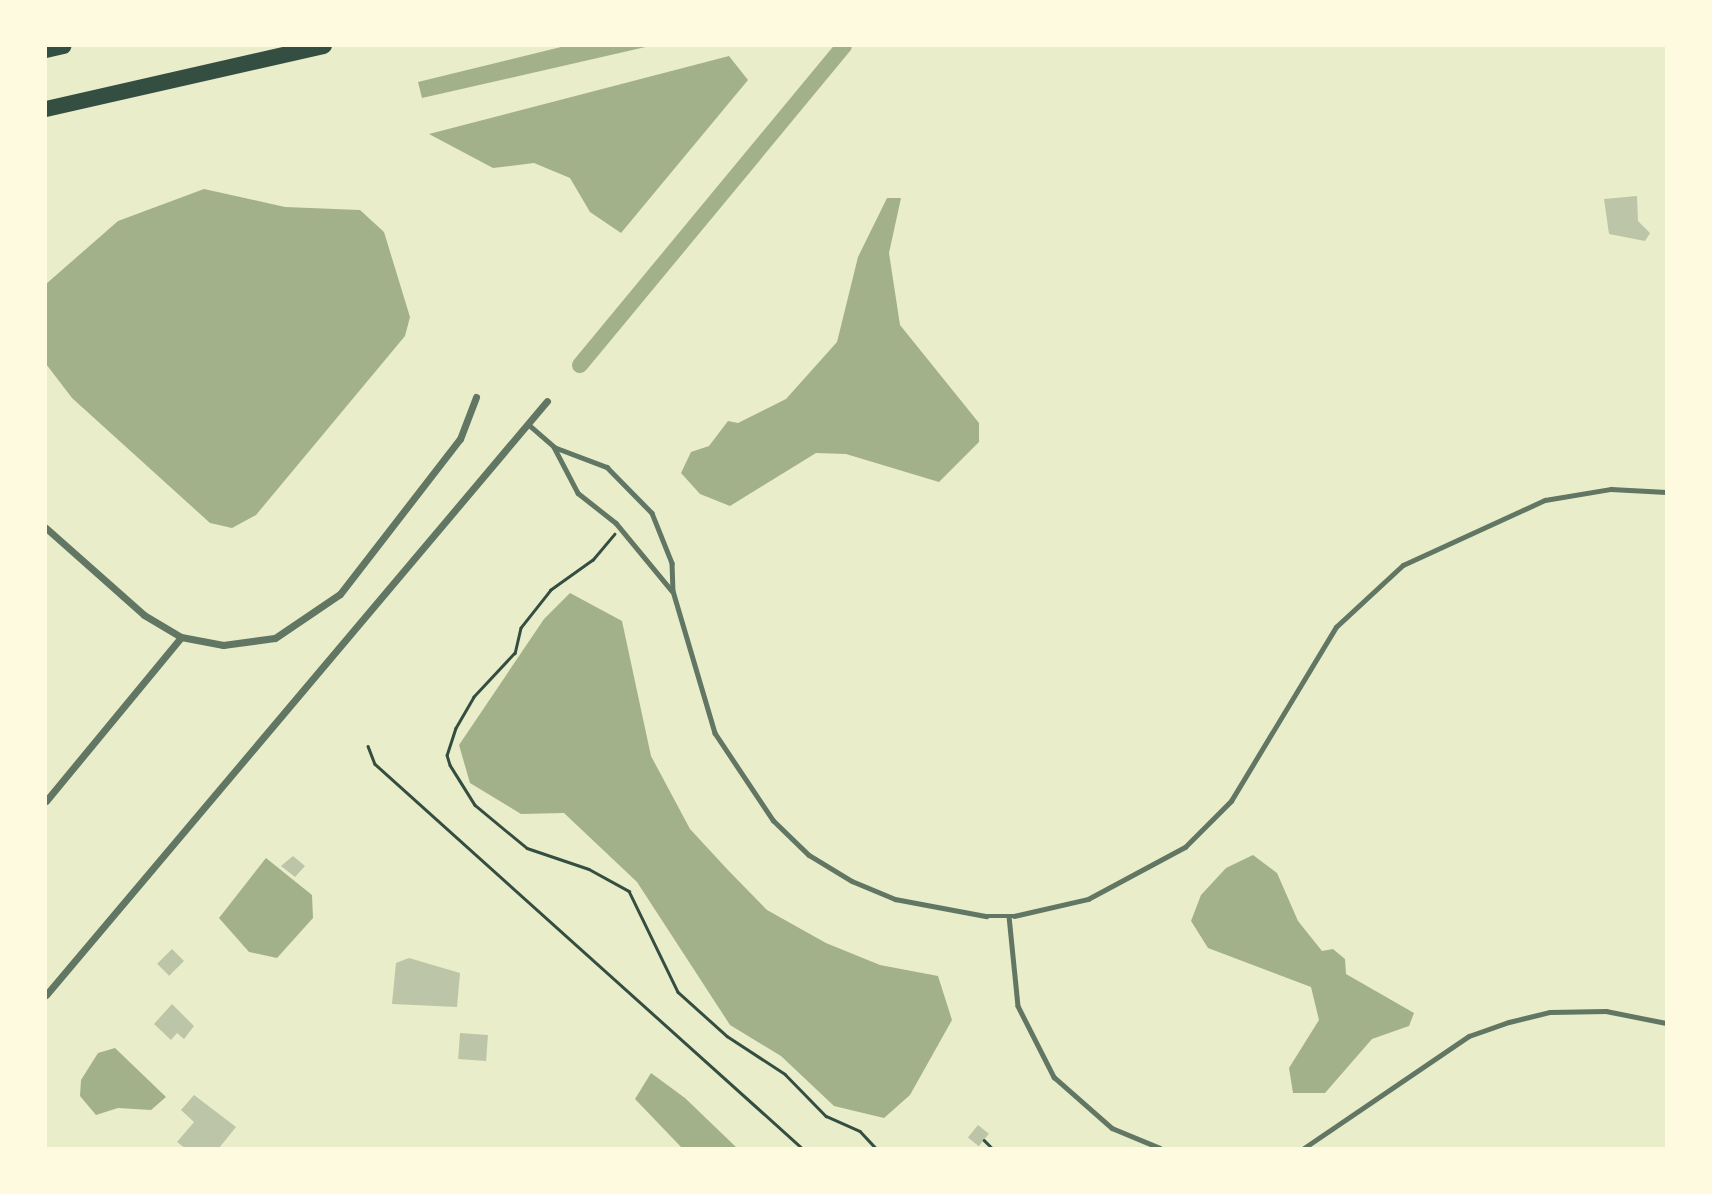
<!DOCTYPE html>
<style>
body{margin:0}
#map{position:relative;width:1712px;height:1194px;overflow:hidden;background:#e9edc9;font-family:Lato,sans-serif}
div>[style]{position:absolute}
[style*='--x']{left:calc(var(--x)*1px);top:calc(var(--y)*1px);width:calc(var(--w)*1px);rotate:calc(var(--a)*1deg)}
.water>*{inset:0;background:#a3b18a}
.canal>*{height:16px;margin:-8px;padding:0 8px;transform-origin:8px;border-radius:8px;background:#a3b18a}
.building>*{inset:0;background:#bcc5a7;transform-origin:0 0}
.path>*{height:2.5px;margin:-1.25px;padding:0 1.25px;transform-origin:1.25px;border-radius:1.25px;background:#344e41}
.service>*{height:4.5px;margin:-2.25px;padding:0 2.25px;transform-origin:2.25px;border-radius:2.25px;background:#617663}
.minor>*{height:7px;margin:-3.5px;padding:0 3.5px;transform-origin:3.5px;border-radius:3.5px;background:#617663}
.motorway>*{height:16px;margin:-8px;padding:0 8px;transform-origin:8px;border-radius:8px;background:#344e41}
span{translate:-50% -50%;white-space:nowrap;text-align:center;line-height:1.15;-webkit-text-stroke:5px #fefae0;paint-order:stroke}
.frame{position:absolute;inset:0;border:47px solid #fefae0;pointer-events:none}
</style>
<div id="map">
<div class="water">
<i style="clip-path:polygon(565px 46px,650px 46px,422px 98px,418px 82px)"></i>
<i style="clip-path:polygon(729px 56px,748px 80px,621px 233px,590px 212px,570px 178px,534px 163px,493px 168px,429px 134px)"></i>
<i style="clip-path:polygon(204px 189px,285px 207px,360px 210px,384px 232px,410px 317px,405px 336px,256px 515px,232px 528px,210px 523px,72px 398px,46px 364px,46px 284px,118px 221px)"></i>
<i style="clip-path:polygon(887px 198px,901px 198px,889px 253px,900px 325px,979px 423px,979px 442px,939px 482px,846px 454px,816px 453px,730px 506px,700px 494px,681px 473px,691px 452px,709px 446px,728px 421px,738px 423px,786px 399px,837px 342px,858px 257px)"></i>
<i style="clip-path:polygon(570px 593px,622px 621px,651px 756px,690px 829px,727px 869px,767px 910px,826px 943px,880px 965px,938px 976px,952px 1020px,910px 1095px,884px 1118px,834px 1106px,781px 1056px,730px 1025px,637px 882px,564px 813px,521px 814px,470px 783px,459px 745px,544px 619px)"></i>
<i style="clip-path:polygon(1253px 855px,1277px 873px,1298px 921px,1322px 951px,1333px 949px,1345px 959px,1346px 974px,1414px 1013px,1409px 1026px,1372px 1039px,1325px 1093px,1293px 1093px,1289px 1068px,1319px 1020px,1311px 987px,1208px 948px,1191px 921px,1201px 895px,1226px 868px)"></i>
<i style="clip-path:polygon(266px 858px,312px 895px,313px 918px,277px 958px,249px 952px,219px 918px)"></i>
<i style="clip-path:polygon(115px 1048px,166px 1097px,151px 1110px,118px 1108px,96px 1115px,80px 1096px,81px 1080px,98px 1053px)"></i>
<i style="clip-path:polygon(651px 1073px,685px 1098px,737px 1148px,682px 1148px,635px 1099px)"></i>
</div>
<div class="canal">
<i style="--x:580;--y:365;--w:414;--a:-50.4"></i>
</div>
<div class="building">
<i style="clip-path:polygon(1637px 196px,1638px 221px,1650px 233px,1645px 241px,1609px 234px,1604px 199px)"></i>
<i style="clip-path:polygon(293px 856px,305px 866px,295px 877px,281px 866px)"></i>
<i style="left:172px;top:949px;width:17px;height:21px;rotate:45deg"></i>
<i style="clip-path:polygon(409px 958px,460px 973px,457px 1007px,392px 1004px,396px 963px)"></i>
<i style="clip-path:polygon(172px 1004px,194px 1026px,184px 1039px,177px 1033px,171px 1040px,154px 1024px)"></i>
<i style="left:460px;top:1033px;width:28px;height:26px;rotate:4deg"></i>
<i style="clip-path:polygon(194px 1095px,236px 1127px,219px 1148px,185px 1148px,177px 1142px,194px 1122px,181px 1110px)"></i>
<i style="left:978px;top:1125px;width:14px;height:16px;rotate:39deg"></i>
</div>
<div class="path">
<i style="--x:615;--y:534;--w:34;--a:130"></i>
<i style="--x:593;--y:560;--w:52;--a:144.5"></i>
<i style="--x:551;--y:590;--w:48;--a:128.3"></i>
<i style="--x:521;--y:628;--w:26;--a:103"></i>
<i style="--x:515;--y:653;--w:60;--a:133"></i>
<i style="--x:474;--y:697;--w:36;--a:120"></i>
<i style="--x:456;--y:728;--w:28;--a:108"></i>
<i style="--x:447;--y:755;--w:10;--a:73"></i>
<i style="--x:450;--y:765;--w:47;--a:58"></i>
<i style="--x:475;--y:805;--w:67;--a:39.6"></i>
<i style="--x:527;--y:848;--w:65;--a:18.7"></i>
<i style="--x:589;--y:869;--w:46;--a:28.8"></i>
<i style="--x:629;--y:891;--w:112;--a:64.1"></i>
<i style="--x:678;--y:992;--w:66;--a:41.9"></i>
<i style="--x:727;--y:1036;--w:69;--a:33.2"></i>
<i style="--x:785;--y:1074;--w:59;--a:45.7"></i>
<i style="--x:826;--y:1116;--w:37;--a:24"></i>
<i style="--x:860;--y:1131;--w:23;--a:47"></i>
<i style="--x:368;--y:746;--w:19;--a:69"></i>
<i style="--x:375;--y:764;--w:574;--a:41.96"></i>
<i style="--x:984;--y:1140;--w:11;--a:45"></i>
</div>
<div class="service">
<i style="--x:528;--y:424;--w:35;--a:41"></i>
<i style="--x:554;--y:447;--w:52;--a:62.4"></i>
<i style="--x:578;--y:493;--w:48;--a:38.3"></i>
<i style="--x:616;--y:523;--w:88;--a:50.5"></i>
<i style="--x:554;--y:447;--w:57;--a:20.7"></i>
<i style="--x:607;--y:467;--w:64;--a:45.6"></i>
<i style="--x:652;--y:513;--w:54;--a:68.2"></i>
<i style="--x:672;--y:563;--w:28;--a:88"></i>
<i style="--x:673;--y:591;--w:148;--a:73.5"></i>
<i style="--x:715;--y:733;--w:105;--a:56.3"></i>
<i style="--x:773;--y:820;--w:50;--a:44.2"></i>
<i style="--x:809;--y:855;--w:50;--a:31.2"></i>
<i style="--x:852;--y:881;--w:47;--a:22.7"></i>
<i style="--x:895;--y:899;--w:93;--a:10.6"></i>
<i style="--x:986;--y:916;--w:28;--a:0"></i>
<i style="--x:1014;--y:916;--w:76;--a:-12.9"></i>
<i style="--x:1088;--y:899;--w:110;--a:-28.2"></i>
<i style="--x:1185;--y:847;--w:65;--a:-45"></i>
<i style="--x:1231;--y:801;--w:203;--a:-58.9"></i>
<i style="--x:1336;--y:627;--w:91;--a:-42.8"></i>
<i style="--x:1403;--y:565;--w:156;--a:-24.6"></i>
<i style="--x:1545;--y:500;--w:67;--a:-9.5"></i>
<i style="--x:1611;--y:489;--w:55;--a:3.1"></i>
<i style="--x:1009;--y:916;--w:90;--a:84.3"></i>
<i style="--x:1018;--y:1006;--w:80;--a:63.1"></i>
<i style="--x:1054;--y:1077;--w:77;--a:41.3"></i>
<i style="--x:1112;--y:1128;--w:52;--a:22.6"></i>
<i style="--x:1304;--y:1148;--w:199;--a:-34.2"></i>
<i style="--x:1469;--y:1036;--w:42;--a:-19.3"></i>
<i style="--x:1509;--y:1022;--w:42;--a:-13.7"></i>
<i style="--x:1550;--y:1012;--w:56;--a:-1"></i>
<i style="--x:1606;--y:1011;--w:61;--a:11.3"></i>
</div>
<div class="minor">
<i style="--x:46;--y:528;--w:131;--a:41.6"></i>
<i style="--x:144;--y:615;--w:43;--a:30.7"></i>
<i style="--x:181;--y:637;--w:43;--a:10.8"></i>
<i style="--x:223;--y:645;--w:52;--a:-7.7"></i>
<i style="--x:275;--y:638;--w:78;--a:-34.1"></i>
<i style="--x:340;--y:594;--w:196;--a:-52.3"></i>
<i style="--x:460;--y:439;--w:45;--a:-69.1"></i>
<i style="--x:46;--y:801;--w:212;--a:-50.5"></i>
<i style="--x:46;--y:995;--w:777;--a:-49.85"></i>
</div>
<div class="motorway">
<i style="--x:46;--y:50;--w:18;--a:-13"></i>
<i style="--x:46;--y:109;--w:285;--a:-12.8"></i>
</div>
<div class="frame"></div>
</div>
